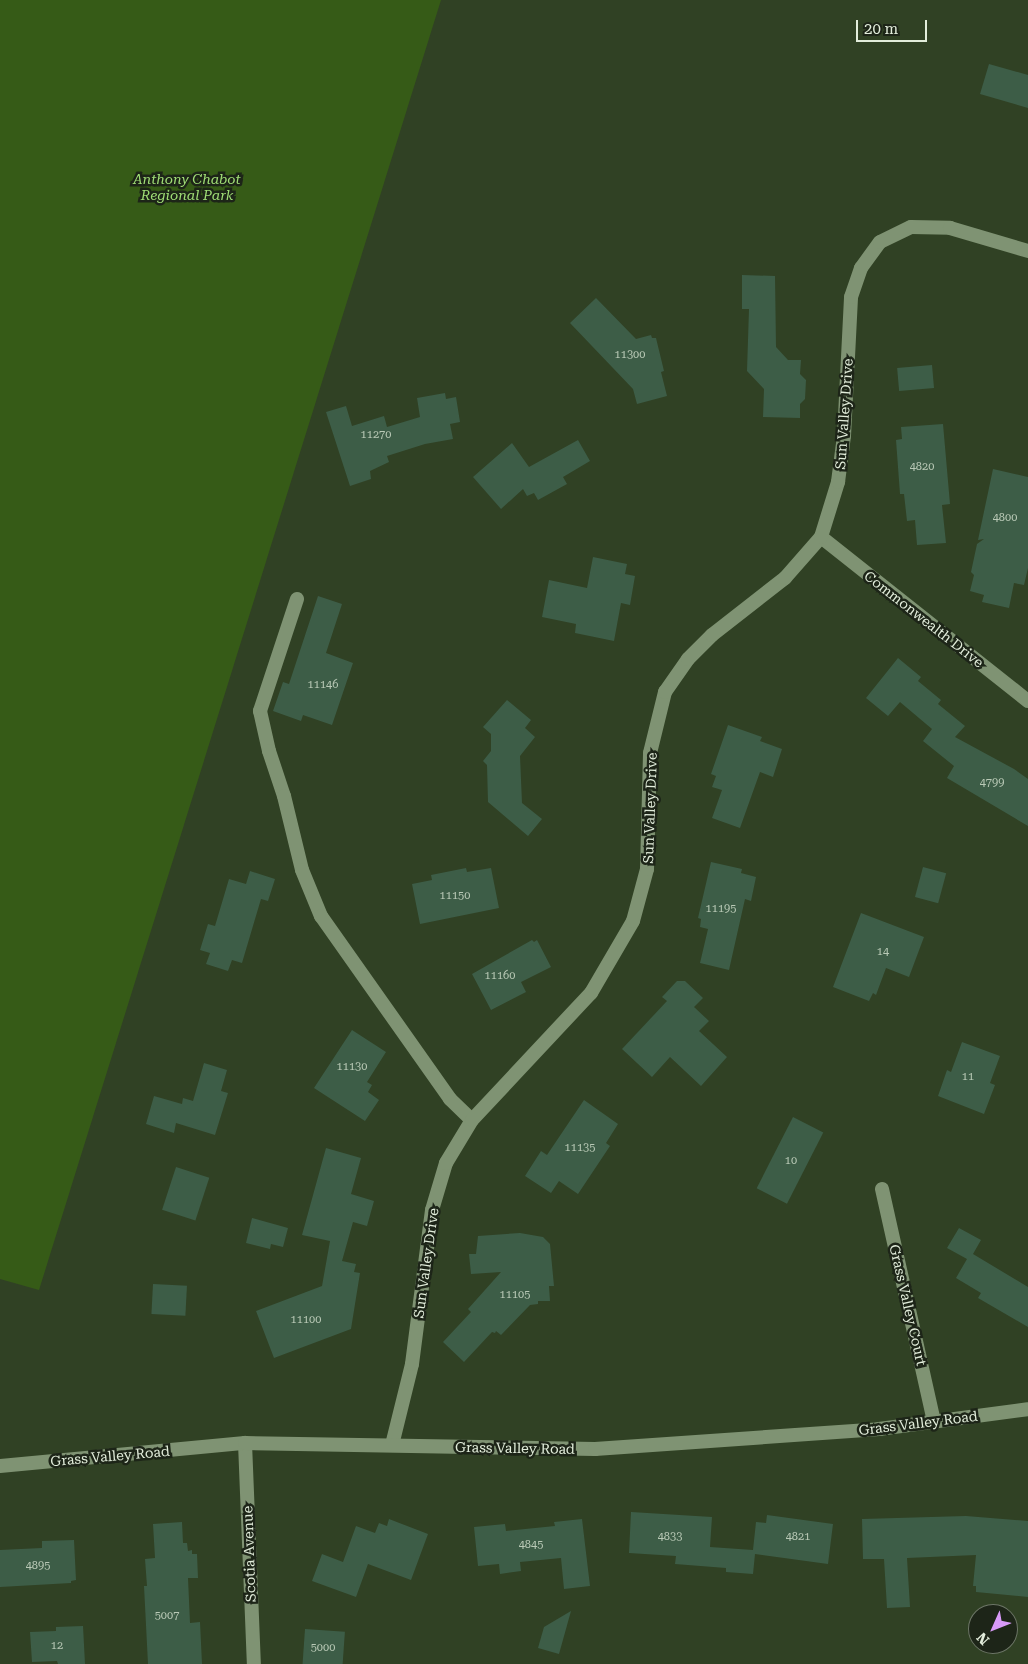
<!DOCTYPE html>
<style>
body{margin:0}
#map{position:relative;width:1028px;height:1664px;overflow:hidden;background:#304124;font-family:"Roboto Serif",serif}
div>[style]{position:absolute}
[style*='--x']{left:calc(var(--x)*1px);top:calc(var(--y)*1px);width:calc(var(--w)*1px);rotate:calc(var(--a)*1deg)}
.green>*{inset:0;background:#365b17}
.building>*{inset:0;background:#3d5d47;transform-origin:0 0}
.minor>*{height:14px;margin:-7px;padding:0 7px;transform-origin:7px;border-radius:7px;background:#7f9373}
.secondary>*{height:14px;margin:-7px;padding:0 7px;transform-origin:7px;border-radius:7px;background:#7f9373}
span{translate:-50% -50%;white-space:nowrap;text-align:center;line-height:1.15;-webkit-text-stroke:5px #1d2518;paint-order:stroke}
.number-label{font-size:11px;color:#b9c9b6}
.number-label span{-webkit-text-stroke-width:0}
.park-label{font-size:14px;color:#a0de76;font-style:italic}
.street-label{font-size:14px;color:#e2eddb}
.north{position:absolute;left:968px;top:1604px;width:50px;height:50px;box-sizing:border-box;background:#1d2518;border:1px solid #6c7566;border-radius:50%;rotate:226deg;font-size:14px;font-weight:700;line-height:20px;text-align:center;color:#e2eddb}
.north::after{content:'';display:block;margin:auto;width:18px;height:22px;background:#d89af8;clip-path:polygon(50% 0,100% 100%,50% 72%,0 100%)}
.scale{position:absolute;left:856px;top:20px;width:71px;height:22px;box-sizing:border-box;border:2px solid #e2eddb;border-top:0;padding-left:6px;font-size:15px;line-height:18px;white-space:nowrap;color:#e2eddb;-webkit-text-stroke:4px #1d2518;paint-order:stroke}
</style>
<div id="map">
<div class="green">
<i style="clip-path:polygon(0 0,441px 0,39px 1290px,0 1279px)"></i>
</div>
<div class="building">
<i style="clip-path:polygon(989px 64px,1028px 75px,1028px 108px,980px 94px)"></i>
<i style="clip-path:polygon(742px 275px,775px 276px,776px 347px,788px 360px,801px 360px,800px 374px,806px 380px,805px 399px,800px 404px,800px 418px,763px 417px,764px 389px,747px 371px,749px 309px,742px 309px)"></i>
<i style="clip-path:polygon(596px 298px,636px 339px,651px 335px,652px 338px,656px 338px,664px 371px,661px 372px,667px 396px,637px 404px,633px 389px,570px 323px)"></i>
<i style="left:932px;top:365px;width:23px;height:35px;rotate:85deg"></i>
<i style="clip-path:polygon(445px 393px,446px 399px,456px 397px,460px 422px,450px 424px,453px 439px,425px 444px,387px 456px,389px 462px,370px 471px,371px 479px,350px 486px,326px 412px,346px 406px,352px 426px,384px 416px,387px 427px,420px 417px,417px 398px)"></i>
<i style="clip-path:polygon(943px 424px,950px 504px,942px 505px,946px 543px,917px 545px,915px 520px,907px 521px,904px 494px,900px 494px,896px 440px,902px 439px,901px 427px)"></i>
<i style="clip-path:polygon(578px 440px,590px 461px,563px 477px,567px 484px,538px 500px,534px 493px,527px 496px,523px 489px,501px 509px,473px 477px,512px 443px,529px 467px)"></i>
<i style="clip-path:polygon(993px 469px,1028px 477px,1028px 568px,1024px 585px,1014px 583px,1009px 608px,982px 602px,984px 595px,970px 591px,974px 575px,971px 572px,977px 544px,984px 539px,978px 540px)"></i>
<i style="clip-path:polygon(593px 557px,627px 564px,625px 574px,635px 576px,630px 605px,621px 603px,614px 641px,575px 633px,576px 624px,542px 617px,549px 580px,587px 588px)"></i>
<i style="clip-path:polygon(318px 596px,342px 604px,326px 653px,353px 663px,332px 725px,303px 715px,301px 721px,273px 711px,283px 682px,289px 684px)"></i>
<i style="clip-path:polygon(898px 658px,921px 677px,918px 681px,941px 700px,938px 704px,965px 726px,955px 737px,1014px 769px,1028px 779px,1028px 826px,947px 778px,954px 766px,923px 741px,932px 729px,900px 702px,888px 716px,866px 698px)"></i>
<i style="clip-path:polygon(507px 700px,531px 720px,525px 728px,535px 737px,520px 756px,522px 803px,542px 819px,528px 836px,488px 802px,487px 765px,483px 761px,491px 751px,491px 734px,483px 727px)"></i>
<i style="clip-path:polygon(728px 725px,762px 737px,760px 741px,782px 749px,773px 777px,760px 772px,740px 828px,712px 818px,722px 790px,712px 787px,716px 776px,711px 774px)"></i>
<i style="clip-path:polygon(711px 862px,742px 869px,741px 873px,756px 877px,751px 901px,745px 899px,729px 970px,700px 963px,708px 929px,700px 927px,701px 919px,698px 918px)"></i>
<i style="left:923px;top:867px;width:24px;height:31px;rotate:15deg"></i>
<i style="clip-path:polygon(466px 868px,467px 872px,491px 868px,499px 908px,420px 924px,412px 884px,432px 880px,431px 875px)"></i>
<i style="clip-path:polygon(250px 871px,275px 879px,268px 901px,261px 899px,242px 963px,232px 960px,228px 971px,206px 964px,210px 953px,200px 950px,208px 924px,215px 926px,229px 879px,246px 884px)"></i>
<i style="clip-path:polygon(861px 913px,924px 937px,909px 977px,886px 968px,876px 995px,873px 993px,869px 1001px,833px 987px)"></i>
<i style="clip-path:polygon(532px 940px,534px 942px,537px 940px,551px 967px,521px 982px,526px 992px,491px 1010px,472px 974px)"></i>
<i style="clip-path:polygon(677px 981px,685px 981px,703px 998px,694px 1007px,709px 1021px,699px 1031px,727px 1057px,701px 1086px,670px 1057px,652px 1077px,622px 1049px,667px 1001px,662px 997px)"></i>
<i style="clip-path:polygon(352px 1030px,386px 1052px,367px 1082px,372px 1085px,368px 1092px,379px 1100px,365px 1121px,314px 1088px)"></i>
<i style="clip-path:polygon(962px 1042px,1000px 1056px,990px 1083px,995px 1085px,984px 1114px,938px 1096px,947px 1070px,951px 1072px)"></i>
<i style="clip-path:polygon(204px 1063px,227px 1070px,221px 1091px,228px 1093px,215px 1135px,176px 1123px,174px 1133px,146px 1124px,154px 1096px,182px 1104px,183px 1098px,193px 1101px)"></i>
<i style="clip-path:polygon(584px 1100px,618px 1124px,606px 1143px,610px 1146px,578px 1194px,559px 1181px,551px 1193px,525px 1176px,541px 1151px,547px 1155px)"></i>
<i style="left:793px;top:1117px;width:34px;height:80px;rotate:27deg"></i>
<i style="clip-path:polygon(326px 1148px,361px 1158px,351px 1194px,374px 1201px,367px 1226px,353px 1222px,342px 1261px,356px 1264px,354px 1272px,360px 1273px,351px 1329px,274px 1358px,256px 1311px,322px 1286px,330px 1241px,302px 1235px)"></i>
<i style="left:176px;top:1167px;width:35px;height:45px;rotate:18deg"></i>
<i style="clip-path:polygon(252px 1218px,288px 1228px,283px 1247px,271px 1244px,270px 1249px,246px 1243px)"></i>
<i style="clip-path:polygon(959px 1228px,981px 1240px,973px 1254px,1028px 1287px,1028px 1327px,978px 1298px,981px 1293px,956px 1278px,967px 1259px,947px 1248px)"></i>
<i style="clip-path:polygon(520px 1233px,543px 1237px,550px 1244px,554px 1286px,549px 1286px,550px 1301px,538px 1301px,538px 1304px,530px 1305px,501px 1335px,496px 1331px,495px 1333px,492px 1332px,464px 1362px,443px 1342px,471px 1312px,468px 1309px,501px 1272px,471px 1274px,469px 1254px,476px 1254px,478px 1236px)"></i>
<i style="left:153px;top:1284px;width:34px;height:30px;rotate:3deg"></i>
<i style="clip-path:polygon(631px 1512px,712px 1517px,710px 1547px,753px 1550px,756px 1522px,766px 1523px,767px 1515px,833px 1524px,828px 1564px,755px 1554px,753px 1574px,726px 1572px,726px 1568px,675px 1564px,676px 1556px,629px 1553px)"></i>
<i style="clip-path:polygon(966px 1516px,1028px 1521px,1028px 1597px,976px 1592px,976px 1586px,973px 1586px,976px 1555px,907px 1558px,910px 1607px,887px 1608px,884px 1559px,863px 1559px,862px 1519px)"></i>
<i style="clip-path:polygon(389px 1519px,428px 1534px,411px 1580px,368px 1564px,356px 1597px,312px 1581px,322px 1554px,343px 1562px,356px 1526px,375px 1533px,379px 1523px,387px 1526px)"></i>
<i style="clip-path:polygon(582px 1519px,590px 1586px,564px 1589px,561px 1558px,520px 1562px,521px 1571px,500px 1574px,499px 1564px,478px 1566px,474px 1527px,505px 1524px,506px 1531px,555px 1526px,554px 1522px)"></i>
<i style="clip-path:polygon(182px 1522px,183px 1543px,187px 1543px,188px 1551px,192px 1550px,192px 1554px,197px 1554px,198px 1578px,188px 1578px,190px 1623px,200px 1622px,202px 1664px,148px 1664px,144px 1586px,147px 1586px,145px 1559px,155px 1558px,153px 1524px)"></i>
<i style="clip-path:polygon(74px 1540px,76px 1580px,71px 1581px,71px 1583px,0 1587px,0 1550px,42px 1548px,42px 1541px)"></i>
<i style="clip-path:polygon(571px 1611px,559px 1654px,538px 1648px,544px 1627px)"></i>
<i style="clip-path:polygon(83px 1626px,85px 1664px,58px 1664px,57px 1661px,32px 1662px,30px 1632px,56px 1631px,56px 1627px)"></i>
<i style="left:305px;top:1629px;width:40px;height:35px;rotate:4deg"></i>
</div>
<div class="minor">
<i style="--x:821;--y:537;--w:264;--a:38.4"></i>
<i style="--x:297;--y:599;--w:118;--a:108.3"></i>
<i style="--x:260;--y:711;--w:41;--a:77.3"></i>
<i style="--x:269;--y:751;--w:47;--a:71.6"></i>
<i style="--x:284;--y:796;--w:76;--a:76.3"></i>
<i style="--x:302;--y:870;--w:50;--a:67.6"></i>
<i style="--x:321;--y:916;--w:224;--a:54.8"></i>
<i style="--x:450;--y:1099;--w:30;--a:44"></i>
<i style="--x:882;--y:1189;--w:238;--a:77.4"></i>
<i style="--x:245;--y:1443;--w:221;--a:87.7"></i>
<i style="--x:392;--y:1445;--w:83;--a:-76.1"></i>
<i style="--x:412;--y:1364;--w:155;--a:-82.6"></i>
<i style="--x:432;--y:1210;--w:49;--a:-73.4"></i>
<i style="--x:446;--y:1163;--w:50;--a:-58.8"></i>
<i style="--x:472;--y:1120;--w:174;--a:-46.9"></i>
<i style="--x:591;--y:993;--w:83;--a:-59.7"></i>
<i style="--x:633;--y:921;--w:54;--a:-74.9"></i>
<i style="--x:647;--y:869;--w:116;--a:-88.5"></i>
<i style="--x:650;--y:753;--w:63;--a:-76.2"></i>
<i style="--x:665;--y:692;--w:40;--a:-55.1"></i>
<i style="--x:688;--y:659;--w:34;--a:-45"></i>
<i style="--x:712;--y:635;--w:93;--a:-38"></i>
<i style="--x:785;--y:578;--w:55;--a:-48.7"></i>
<i style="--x:821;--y:537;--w:58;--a:-72.8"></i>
<i style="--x:838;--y:482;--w:46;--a:-82.6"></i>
<i style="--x:844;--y:436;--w:139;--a:-87.1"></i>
<i style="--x:851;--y:297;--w:31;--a:-71"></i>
<i style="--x:861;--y:268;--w:32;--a:-54"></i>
<i style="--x:880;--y:242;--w:34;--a:-26"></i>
<i style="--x:911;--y:227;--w:39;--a:1"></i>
<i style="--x:950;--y:228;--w:81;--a:16.4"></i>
</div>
<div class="secondary">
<i style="--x:0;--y:1466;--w:246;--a:-5.4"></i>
<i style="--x:245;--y:1443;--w:350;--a:1"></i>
<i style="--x:595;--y:1449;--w:285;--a:-4"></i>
<i style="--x:879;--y:1429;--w:150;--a:-7.6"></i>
</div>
<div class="number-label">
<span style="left:630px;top:355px">11300</span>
<span style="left:376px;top:435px">11270</span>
<span style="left:922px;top:467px">4820</span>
<span style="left:1005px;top:518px">4800</span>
<span style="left:323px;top:685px">11146</span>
<span style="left:992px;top:783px">4799</span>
<span style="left:455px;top:896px">11150</span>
<span style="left:721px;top:909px">11195</span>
<span style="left:883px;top:952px">14</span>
<span style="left:500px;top:976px">11160</span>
<span style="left:352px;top:1067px">11130</span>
<span style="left:968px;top:1077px">11</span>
<span style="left:580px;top:1148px">11135</span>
<span style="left:791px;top:1161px">10</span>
<span style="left:515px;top:1295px">11105</span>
<span style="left:306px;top:1320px">11100</span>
<span style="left:670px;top:1537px">4833</span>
<span style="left:798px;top:1537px">4821</span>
<span style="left:531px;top:1545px">4845</span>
<span style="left:38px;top:1566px">4895</span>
<span style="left:167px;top:1616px">5007</span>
<span style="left:57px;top:1646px">12</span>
<span style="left:323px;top:1648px">5000</span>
</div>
<div class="park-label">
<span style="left:187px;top:187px">Anthony Chabot<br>Regional Park</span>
</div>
<div class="street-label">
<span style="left:844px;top:414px;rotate:-86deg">Sun Valley Drive</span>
<span style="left:924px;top:619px;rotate:38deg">Commonwealth Drive</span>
<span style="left:650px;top:808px;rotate:-88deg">Sun Valley Drive</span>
<span style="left:426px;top:1263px;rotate:-82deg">Sun Valley Drive</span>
<span style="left:908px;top:1305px;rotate:77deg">Grass Valley Court</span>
<span style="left:918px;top:1423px;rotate:-7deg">Grass Valley Road</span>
<span style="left:515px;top:1448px;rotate:1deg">Grass Valley Road</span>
<span style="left:110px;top:1456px;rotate:-5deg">Grass Valley Road</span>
<span style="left:249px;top:1554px;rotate:-92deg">Scotia Avenue</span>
</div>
<div class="north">N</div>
<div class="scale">20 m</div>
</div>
